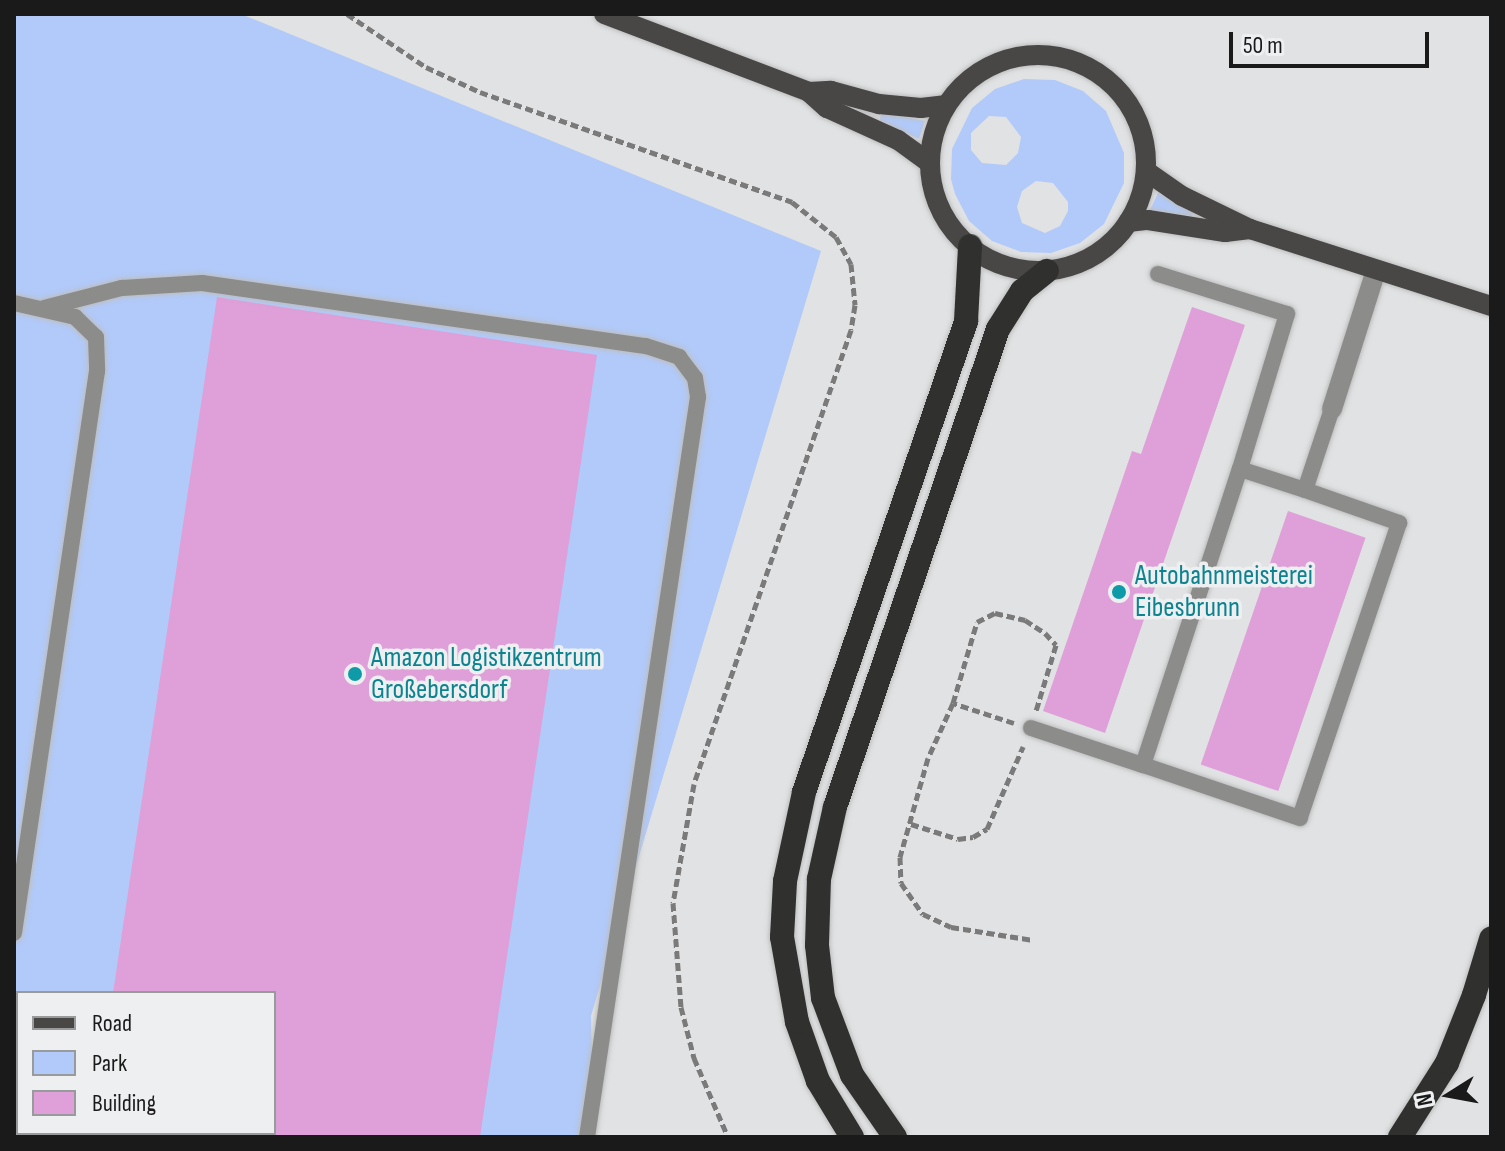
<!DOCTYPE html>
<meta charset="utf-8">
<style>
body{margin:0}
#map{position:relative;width:1505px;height:1151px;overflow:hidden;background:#e1e2e3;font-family:"Sofia Sans Condensed",sans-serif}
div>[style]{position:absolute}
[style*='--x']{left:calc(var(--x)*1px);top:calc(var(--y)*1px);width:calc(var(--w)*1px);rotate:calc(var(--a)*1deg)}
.green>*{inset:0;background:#b2caf9}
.building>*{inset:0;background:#df9fd8;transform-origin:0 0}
.path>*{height:5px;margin-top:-2.5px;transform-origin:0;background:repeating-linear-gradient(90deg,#7a7a7b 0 8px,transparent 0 12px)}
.roads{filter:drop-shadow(0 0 2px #bdbebf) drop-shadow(0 0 2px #bdbebf)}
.lane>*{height:16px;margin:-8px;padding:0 8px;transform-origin:8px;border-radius:8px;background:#8c8c8b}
.street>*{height:20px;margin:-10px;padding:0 10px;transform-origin:10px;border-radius:10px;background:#8c8c8b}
.primary>*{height:20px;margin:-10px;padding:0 10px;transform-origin:10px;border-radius:10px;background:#484746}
.primary>.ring{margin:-10px;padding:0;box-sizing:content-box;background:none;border:20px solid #484746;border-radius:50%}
.highway>*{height:24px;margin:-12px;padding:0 12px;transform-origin:12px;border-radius:12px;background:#30302f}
.dots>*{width:22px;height:22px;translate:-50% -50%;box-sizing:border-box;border:4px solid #eeeff0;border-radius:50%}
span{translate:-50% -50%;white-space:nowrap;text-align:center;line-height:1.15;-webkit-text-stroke:7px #eeeff0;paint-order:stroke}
.culture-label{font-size:28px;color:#0d838f}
.left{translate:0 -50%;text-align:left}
.frame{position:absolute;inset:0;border:16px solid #1a1a1b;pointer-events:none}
.legend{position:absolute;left:16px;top:991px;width:260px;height:144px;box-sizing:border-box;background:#eeeff0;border:2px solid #999a9b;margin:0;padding:10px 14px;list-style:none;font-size:24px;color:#1a1a1b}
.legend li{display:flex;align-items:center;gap:16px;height:40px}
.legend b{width:40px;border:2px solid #999a9b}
.north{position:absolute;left:1409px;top:1055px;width:80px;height:80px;-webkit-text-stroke:6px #eeeff0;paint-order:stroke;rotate:259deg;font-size:22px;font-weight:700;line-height:32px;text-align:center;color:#1a1a1b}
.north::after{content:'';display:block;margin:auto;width:28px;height:36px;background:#1a1a1b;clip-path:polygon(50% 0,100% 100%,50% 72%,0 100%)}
.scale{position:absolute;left:1229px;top:32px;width:200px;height:36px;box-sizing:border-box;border:4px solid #1a1a1b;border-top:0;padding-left:10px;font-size:24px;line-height:28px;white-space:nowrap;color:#1a1a1b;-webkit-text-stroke:6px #eeeff0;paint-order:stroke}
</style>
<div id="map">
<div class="green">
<i style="clip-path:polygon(evenodd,14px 14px,241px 14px,821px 251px,591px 1016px,594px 1137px,14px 1137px,14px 14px,18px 993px,274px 993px,274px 1133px,18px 1133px,18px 993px)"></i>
<i style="clip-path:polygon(evenodd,1024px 79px,1055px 80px,1083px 91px,1106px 111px,1124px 153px,1124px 183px,1104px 224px,1080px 243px,1051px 253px,1021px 252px,992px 241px,969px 221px,955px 194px,951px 179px,952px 149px,972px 108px,995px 89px,1024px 79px,989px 116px,1006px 117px,1021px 137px,1018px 153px,1006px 165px,982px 163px,971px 150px,971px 133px,989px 116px,1024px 79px,1036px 181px,1053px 183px,1068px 202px,1068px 211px,1060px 226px,1045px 233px,1022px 223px,1017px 207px,1022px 191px,1036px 181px)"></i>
<i style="clip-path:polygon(881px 112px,925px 121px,919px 139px,880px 120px)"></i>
<i style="clip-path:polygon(1158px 193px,1194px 211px,1192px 216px,1150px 210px)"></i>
</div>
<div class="building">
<i style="clip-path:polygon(217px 297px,597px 355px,480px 1137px,92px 1137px,92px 1133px,274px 1133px,274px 993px,113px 993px)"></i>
<i style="clip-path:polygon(1192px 307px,1245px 325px,1105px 733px,1043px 711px,1132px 451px,1141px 454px)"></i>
<i style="left:1288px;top:511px;width:82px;height:268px;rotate:19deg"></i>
</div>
<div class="path">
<i style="--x:347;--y:14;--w:95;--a:33.9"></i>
<i style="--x:426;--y:67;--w:60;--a:24.8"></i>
<i style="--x:480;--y:92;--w:331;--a:19.4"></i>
<i style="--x:792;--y:202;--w:56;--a:38.5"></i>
<i style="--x:836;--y:237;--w:31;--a:61"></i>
<i style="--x:851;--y:264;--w:41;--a:84.4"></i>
<i style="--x:855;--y:305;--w:25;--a:99"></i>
<i style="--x:851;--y:330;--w:480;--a:109.1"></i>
<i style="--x:694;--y:784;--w:121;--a:100"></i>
<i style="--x:673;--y:903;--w:104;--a:85.6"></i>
<i style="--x:681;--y:1007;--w:53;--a:75.7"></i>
<i style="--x:694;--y:1058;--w:86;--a:66.7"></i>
<i style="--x:953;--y:703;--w:84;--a:-73.5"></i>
<i style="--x:977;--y:622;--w:20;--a:-27"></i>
<i style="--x:995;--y:613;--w:31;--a:13"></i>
<i style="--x:1025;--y:620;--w:24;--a:33"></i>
<i style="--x:1045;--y:633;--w:16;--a:47"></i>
<i style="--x:1056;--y:645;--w:69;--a:106.9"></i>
<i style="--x:1014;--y:723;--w:64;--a:-161.8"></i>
<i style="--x:953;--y:703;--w:60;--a:114.4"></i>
<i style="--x:928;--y:758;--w:103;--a:105.8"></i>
<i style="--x:900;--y:857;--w:26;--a:88"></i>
<i style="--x:901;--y:883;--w:38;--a:55"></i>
<i style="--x:923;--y:914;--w:31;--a:25"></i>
<i style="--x:951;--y:927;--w:83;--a:9"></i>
<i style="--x:911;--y:824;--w:49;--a:17.7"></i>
<i style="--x:958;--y:839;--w:15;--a:-8"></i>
<i style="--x:973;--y:837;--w:16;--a:-30"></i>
<i style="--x:987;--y:829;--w:90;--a:-66.3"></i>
</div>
<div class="roads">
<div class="lane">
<i style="--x:1158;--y:274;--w:135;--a:17.2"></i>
<i style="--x:1287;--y:314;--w:162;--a:106.9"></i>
<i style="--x:14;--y:303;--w:63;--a:12.9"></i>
<i style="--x:75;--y:317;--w:29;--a:44"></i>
<i style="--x:96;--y:337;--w:34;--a:88"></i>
<i style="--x:97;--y:371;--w:568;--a:98.4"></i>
<i style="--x:44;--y:308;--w:81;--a:-14.4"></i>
<i style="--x:122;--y:288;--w:80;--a:-3.6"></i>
<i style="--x:202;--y:283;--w:448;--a:8.1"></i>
<i style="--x:646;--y:346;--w:35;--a:18"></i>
<i style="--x:679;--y:357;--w:26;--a:53"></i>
<i style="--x:695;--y:378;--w:19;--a:81"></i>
<i style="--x:698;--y:397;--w:748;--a:98.53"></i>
<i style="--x:1305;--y:490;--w:100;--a:19.3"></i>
<i style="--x:1399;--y:523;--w:311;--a:108.6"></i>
<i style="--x:1300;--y:818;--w:166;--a:-161.3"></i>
<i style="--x:1143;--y:765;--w:311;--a:-71.9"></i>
<i style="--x:1240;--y:469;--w:68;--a:17.9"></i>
<i style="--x:1305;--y:490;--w:85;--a:-71.6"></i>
<i style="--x:1031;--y:728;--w:118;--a:18.3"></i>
</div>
<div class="street">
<i style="--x:1332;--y:409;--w:146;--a:-72.4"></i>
</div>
<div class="primary">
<i style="--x:604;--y:14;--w:219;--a:20.8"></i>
<i style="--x:809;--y:92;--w:22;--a:-3"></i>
<i style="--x:831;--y:91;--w:50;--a:15.2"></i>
<i style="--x:879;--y:104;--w:42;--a:5.4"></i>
<i style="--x:921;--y:108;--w:26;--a:-7"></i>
<i class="ring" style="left:930px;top:55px;width:196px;height:196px"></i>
<i style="--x:809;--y:92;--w:24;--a:42"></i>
<i style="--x:827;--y:108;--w:78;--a:24.3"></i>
<i style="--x:898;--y:140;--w:39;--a:36"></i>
<i style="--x:1146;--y:171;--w:44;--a:34.8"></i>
<i style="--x:1182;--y:196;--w:76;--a:25.9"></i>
<i style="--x:1250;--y:229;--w:253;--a:17.7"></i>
<i style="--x:1128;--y:222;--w:20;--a:-6"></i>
<i style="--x:1148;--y:220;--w:78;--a:8.9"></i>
<i style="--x:1225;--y:232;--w:25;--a:-7"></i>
</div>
<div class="highway">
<i style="--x:852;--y:1137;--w:66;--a:-121.3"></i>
<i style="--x:818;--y:1081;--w:63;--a:-109.6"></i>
<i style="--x:797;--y:1022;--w:86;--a:-100"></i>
<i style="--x:782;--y:937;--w:56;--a:-86.9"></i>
<i style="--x:785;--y:881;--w:91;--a:-77.9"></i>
<i style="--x:804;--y:792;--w:498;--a:-71"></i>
<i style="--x:966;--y:321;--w:75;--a:-86.9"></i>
<i style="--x:895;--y:1137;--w:75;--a:-124.7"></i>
<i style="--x:852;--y:1075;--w:82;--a:-110.6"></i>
<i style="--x:823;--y:998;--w:53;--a:-96.5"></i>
<i style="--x:817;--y:945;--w:66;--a:-88.3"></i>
<i style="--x:819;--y:879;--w:74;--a:-77.5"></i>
<i style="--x:835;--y:807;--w:505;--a:-71.17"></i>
<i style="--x:998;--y:329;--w:45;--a:-57.7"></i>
<i style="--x:1022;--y:291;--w:32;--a:-39"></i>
<i style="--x:1400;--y:1137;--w:88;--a:-57.6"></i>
<i style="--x:1447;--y:1063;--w:73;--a:-68.3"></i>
<i style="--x:1474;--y:995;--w:59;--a:-73.1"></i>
</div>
</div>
<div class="dots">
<i style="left:1119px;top:592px;background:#0f9aa8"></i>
<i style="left:355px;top:674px;background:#0f9aa8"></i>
</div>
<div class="culture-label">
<span class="left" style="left:1135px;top:592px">Autobahnmeisterei<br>Eibesbrunn</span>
<span class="left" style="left:371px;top:674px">Amazon Logistikzentrum<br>Großebersdorf</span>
</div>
<div class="frame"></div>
<ul class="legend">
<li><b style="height:10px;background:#484746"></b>Road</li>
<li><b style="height:22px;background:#b2caf9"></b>Park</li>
<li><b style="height:22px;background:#df9fd8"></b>Building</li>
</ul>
<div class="north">N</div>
<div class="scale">50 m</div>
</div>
